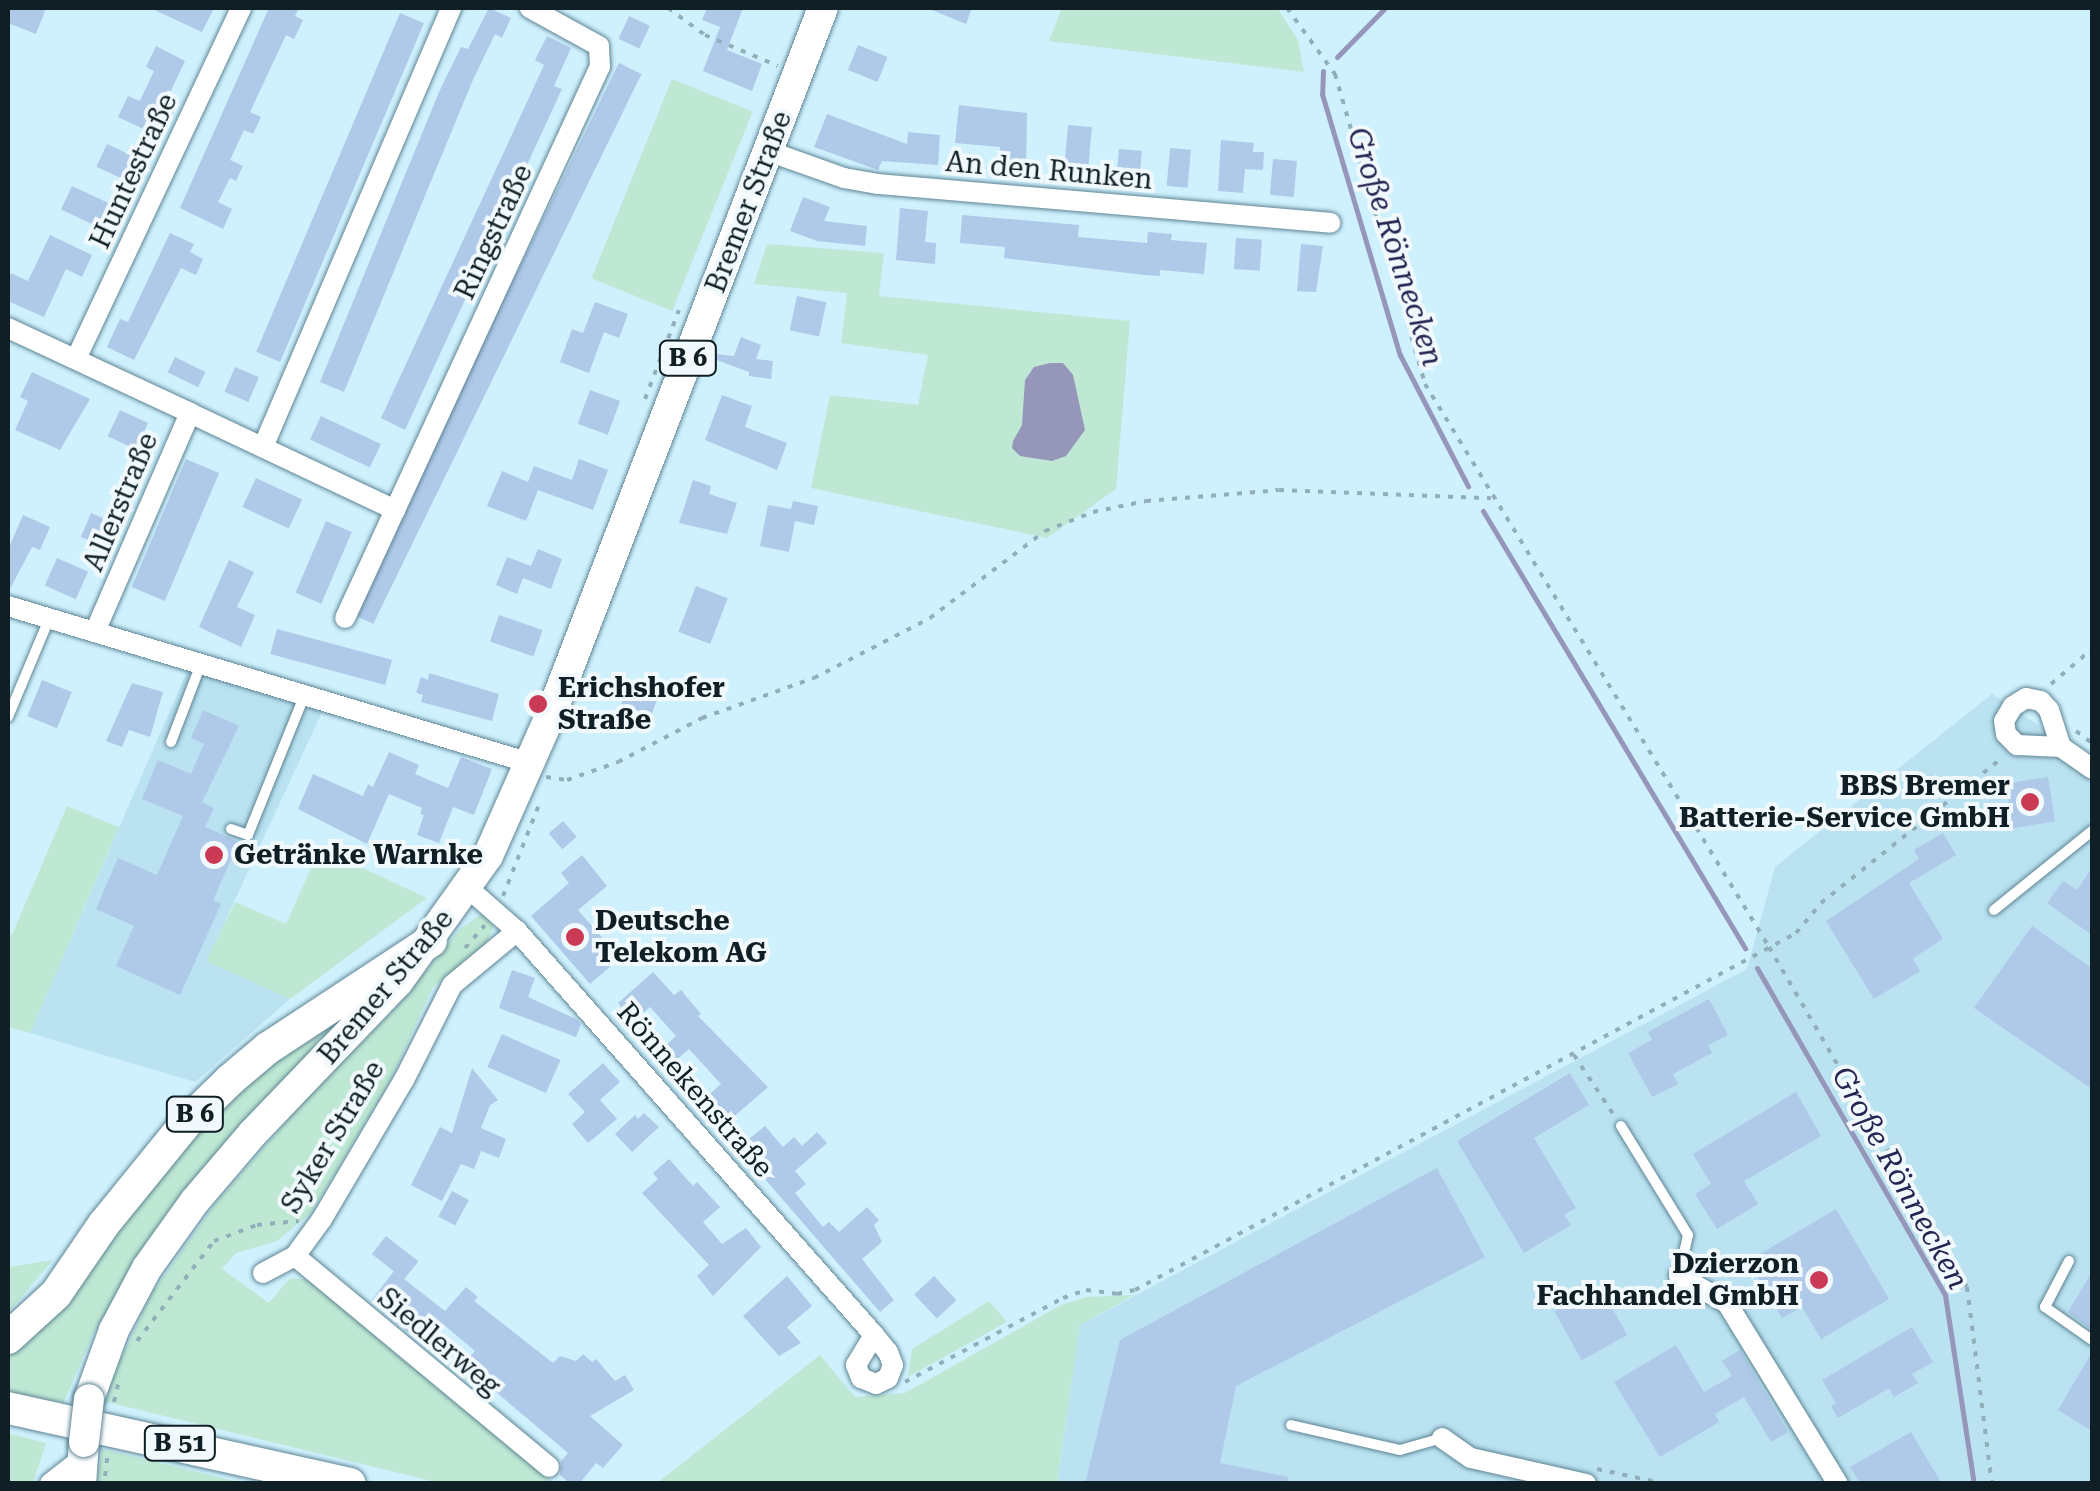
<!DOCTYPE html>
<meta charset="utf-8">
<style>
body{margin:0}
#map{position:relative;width:2100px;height:1491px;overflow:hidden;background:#cff1fe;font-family:"Roboto Serif",serif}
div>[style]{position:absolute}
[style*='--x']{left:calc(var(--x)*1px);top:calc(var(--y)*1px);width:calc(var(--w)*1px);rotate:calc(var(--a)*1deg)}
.built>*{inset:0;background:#bae2f1}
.green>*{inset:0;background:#bee8d3;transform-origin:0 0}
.water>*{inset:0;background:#9596ba}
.stream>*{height:5px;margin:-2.5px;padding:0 2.5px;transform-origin:2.5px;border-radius:2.5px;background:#9596ba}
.building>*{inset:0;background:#afc9e9;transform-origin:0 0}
.path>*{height:4px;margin-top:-2px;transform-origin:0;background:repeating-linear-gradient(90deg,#92aeb9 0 5px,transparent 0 13px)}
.roads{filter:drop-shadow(0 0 2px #5e8493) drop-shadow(0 0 2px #5e8493)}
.service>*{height:10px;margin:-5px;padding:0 5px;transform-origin:5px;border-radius:5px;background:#fff}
.minor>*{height:20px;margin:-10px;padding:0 10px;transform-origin:10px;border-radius:10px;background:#fff}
.tertiary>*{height:22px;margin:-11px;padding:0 11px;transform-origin:11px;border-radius:11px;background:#fff}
.primary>*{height:30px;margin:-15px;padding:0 15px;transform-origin:15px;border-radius:15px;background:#fff}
.trunk>*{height:32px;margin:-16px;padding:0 16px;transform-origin:16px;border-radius:16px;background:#fff}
.path-bridge>*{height:4px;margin-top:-2px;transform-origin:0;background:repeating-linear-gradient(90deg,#92aeb9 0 5px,transparent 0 13px)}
.bridges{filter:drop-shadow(0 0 2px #5e8493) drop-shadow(0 0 2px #5e8493)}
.primary-bridge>*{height:30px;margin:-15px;padding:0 15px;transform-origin:15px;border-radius:15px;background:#fff}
.dots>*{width:28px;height:28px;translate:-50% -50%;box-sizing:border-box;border:5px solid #f1f9fc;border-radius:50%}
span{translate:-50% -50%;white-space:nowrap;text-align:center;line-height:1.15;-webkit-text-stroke:8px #f1f9fc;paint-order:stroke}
.shield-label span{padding:2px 8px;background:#f1f9fc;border:2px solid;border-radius:8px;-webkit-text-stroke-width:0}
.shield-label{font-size:25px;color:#0f1f25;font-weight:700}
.street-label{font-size:28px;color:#0f1f25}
.poi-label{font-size:28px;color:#0f1f25;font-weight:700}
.left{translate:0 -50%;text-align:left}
.right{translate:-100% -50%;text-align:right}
.water-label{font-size:30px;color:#272352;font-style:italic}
.frame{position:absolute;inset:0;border:10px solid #0f1f25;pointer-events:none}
</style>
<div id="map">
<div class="built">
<i style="clip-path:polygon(188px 669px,323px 710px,207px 960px,290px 999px,195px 1082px,30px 1033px)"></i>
<i style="clip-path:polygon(1992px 694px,2092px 761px,2092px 1483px,1057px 1484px,1080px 1325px,1747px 969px,1775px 867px)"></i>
</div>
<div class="green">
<i style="clip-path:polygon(1062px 8px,1277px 8px,1298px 40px,1304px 72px,1049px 41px)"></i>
<i style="left:672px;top:79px;width:87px;height:215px;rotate:22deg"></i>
<i style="clip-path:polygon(767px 244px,884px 253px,879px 296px,1130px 321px,1116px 489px,1047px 538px,811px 488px,830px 395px,918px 405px,928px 355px,841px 343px,847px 293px,754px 284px)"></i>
<i style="clip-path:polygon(67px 806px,119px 827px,30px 1033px,8px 1027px,8px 934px,12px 935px)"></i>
<i style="clip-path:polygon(320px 848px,427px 898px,290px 999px,206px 961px,235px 902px,286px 924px)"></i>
<i style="clip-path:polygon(484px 913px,493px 927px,487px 943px,433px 987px,391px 1079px,311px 1213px,277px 1241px,236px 1253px,222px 1269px,269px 1303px,290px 1278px,311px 1280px,554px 1483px,440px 1483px,107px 1402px,111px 1380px,152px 1293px,215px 1204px,307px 1098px,393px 1011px,461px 928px)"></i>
<i style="clip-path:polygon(374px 989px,184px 1194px,149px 1239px,93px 1334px,64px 1402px,8px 1393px,8px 1347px,214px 1107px)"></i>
<i style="clip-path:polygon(53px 1260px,8px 1313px,8px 1267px)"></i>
<i style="clip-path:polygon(1134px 1295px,1080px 1325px,1057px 1483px,657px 1483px,820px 1355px,855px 1397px,905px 1393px,1061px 1305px,1087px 1297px)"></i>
<i style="clip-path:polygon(989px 1301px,1007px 1322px,908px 1377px,912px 1349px)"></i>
<i style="clip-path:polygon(8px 1433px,46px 1443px,33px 1483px,8px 1483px)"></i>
<i style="clip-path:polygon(102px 1449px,243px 1483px,97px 1483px)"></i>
</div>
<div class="water">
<i style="clip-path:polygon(1050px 363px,1063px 363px,1073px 375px,1085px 430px,1066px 456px,1052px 461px,1020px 456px,1012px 448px,1013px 441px,1022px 425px,1025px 380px,1034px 367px)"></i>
</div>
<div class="stream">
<i style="--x:1337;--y:57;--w:69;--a:-45.6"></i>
<i style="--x:1323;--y:71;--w:23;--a:92"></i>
<i style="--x:1322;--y:94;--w:272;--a:73.4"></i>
<i style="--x:1400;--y:355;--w:148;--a:62.6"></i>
<i style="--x:1483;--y:511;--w:510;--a:59.06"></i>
<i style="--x:1757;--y:968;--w:377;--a:60.1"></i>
<i style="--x:1945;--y:1295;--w:191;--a:81.3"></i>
</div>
<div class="building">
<i style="clip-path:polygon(8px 8px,46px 8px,36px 34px,8px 23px)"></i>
<i style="clip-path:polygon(150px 8px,214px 8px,202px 32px)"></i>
<i style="clip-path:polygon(269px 8px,299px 8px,295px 16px,303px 20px,294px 39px,286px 35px,250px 112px,261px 117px,253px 134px,244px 130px,230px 160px,243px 166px,236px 181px,230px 178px,218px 202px,232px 209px,223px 229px,180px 208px)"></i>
<i style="clip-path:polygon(489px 8px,511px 18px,502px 38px,495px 34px,472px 82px,344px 392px,320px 382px,439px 92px,461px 47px,468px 49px)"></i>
<i style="clip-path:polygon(707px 8px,743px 8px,727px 50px,762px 64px,752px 91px,703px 71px,720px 27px,702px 20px)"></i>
<i style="clip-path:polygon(927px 8px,972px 8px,966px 24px)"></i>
<i style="left:400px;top:13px;width:26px;height:368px;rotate:23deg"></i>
<i style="left:629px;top:16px;width:23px;height:25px;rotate:25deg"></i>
<i style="clip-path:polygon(547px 36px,571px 48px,554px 86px,562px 89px,405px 430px,381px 418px,544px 65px,535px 60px)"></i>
<i style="left:858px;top:45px;width:32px;height:27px;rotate:22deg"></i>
<i style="clip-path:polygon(156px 46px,185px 61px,168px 97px,178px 102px,171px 118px,161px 113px,152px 133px,118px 117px,128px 96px,140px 101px,154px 71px,146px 67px)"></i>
<i style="left:619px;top:63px;width:25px;height:612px;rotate:26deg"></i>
<i style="clip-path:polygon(959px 105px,1027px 113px,1026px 172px,998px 169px,1000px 147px,955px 143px)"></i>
<i style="clip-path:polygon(827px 114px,907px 144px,908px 132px,940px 135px,938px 165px,882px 161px,878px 170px,814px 147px)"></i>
<i style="left:1068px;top:125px;width:24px;height:51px;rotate:5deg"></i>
<i style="clip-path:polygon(1221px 140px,1254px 143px,1253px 152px,1264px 152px,1263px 170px,1245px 169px,1243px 193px,1218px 191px)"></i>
<i style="left:107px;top:144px;width:35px;height:25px;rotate:25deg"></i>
<i style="left:1170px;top:148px;width:21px;height:38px;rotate:5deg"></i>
<i style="left:1119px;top:149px;width:23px;height:32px;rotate:5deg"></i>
<i style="left:1273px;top:159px;width:24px;height:36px;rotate:5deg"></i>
<i style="left:72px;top:186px;width:50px;height:26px;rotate:25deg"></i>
<i style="clip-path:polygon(803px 197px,830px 207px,824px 221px,867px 226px,865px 246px,817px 241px,790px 231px)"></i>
<i style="clip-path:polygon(900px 208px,928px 211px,925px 242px,936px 243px,935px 264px,896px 260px)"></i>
<i style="clip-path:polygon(962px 215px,1079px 225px,1078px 237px,1147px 243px,1148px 232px,1172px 234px,1171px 240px,1207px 243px,1204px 274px,1160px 270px,1160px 276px,1144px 275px,1004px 258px,1005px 247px,960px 243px)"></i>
<i style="clip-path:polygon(170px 233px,194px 244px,190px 252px,203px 259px,196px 275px,181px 268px,134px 360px,107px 347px,120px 319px,128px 322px)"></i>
<i style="clip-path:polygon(50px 235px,92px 255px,82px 277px,66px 269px,44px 317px,8px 301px,8px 282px,11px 273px,28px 281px)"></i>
<i style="left:1236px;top:238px;width:26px;height:31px;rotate:4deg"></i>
<i style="clip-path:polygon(1301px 244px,1323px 246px,1316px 292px,1297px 291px)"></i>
<i style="left:797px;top:296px;width:30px;height:35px;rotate:12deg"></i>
<i style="clip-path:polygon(595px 302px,628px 314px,619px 338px,604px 332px,589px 373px,560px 362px,572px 329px,583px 333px)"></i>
<i style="clip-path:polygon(741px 337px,761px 345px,756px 359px,773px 361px,771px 379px,749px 376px,749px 372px,714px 359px,716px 354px,734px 356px)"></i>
<i style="left:175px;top:357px;width:34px;height:17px;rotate:26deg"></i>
<i style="left:235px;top:367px;width:26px;height:27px;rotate:23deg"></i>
<i style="clip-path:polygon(32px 372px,90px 399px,60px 450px,15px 430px,28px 401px,20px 397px)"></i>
<i style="left:590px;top:390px;width:32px;height:36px;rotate:20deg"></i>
<i style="clip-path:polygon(722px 395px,752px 406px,745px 427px,787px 443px,777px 470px,705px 440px)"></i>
<i style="left:120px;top:410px;width:31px;height:29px;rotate:25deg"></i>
<i style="left:321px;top:416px;width:66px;height:26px;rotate:25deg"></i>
<i style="left:186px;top:459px;width:36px;height:139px;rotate:23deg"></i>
<i style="clip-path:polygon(579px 459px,608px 470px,593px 510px,538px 490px,526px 521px,487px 506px,502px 471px,528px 482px,534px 466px,572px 480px)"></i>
<i style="left:256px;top:478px;width:51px;height:32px;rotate:25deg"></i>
<i style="clip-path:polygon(693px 480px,711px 486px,709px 494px,737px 503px,727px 534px,679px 523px)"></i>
<i style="clip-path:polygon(793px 501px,818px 506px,814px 525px,795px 521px,789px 552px,760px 546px,768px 505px,791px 509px)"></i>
<i style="left:91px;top:513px;width:26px;height:26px;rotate:23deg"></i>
<i style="clip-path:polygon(23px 515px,50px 527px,40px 550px,32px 547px,8px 593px,8px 550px)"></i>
<i style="left:326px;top:521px;width:28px;height:78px;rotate:23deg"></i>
<i style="clip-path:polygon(538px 549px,562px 559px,551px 589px,523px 578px,517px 594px,496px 585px,507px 557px,531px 566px)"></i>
<i style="left:57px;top:558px;width:34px;height:30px;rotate:24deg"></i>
<i style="clip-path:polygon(229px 560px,254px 572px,237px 607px,255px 615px,241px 647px,199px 627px)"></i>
<i style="left:696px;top:586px;width:34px;height:49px;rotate:21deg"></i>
<i style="left:499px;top:615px;width:46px;height:28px;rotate:19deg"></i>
<i style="left:277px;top:629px;width:119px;height:26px;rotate:15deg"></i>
<i style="clip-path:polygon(429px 673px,499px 694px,492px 721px,421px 702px,423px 695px,416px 693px,421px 677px,428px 680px)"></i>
<i style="left:42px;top:680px;width:32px;height:39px;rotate:22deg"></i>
<i style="left:630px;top:680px;width:32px;height:26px;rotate:20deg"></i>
<i style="clip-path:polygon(132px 683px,163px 692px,150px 737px,129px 730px,122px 747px,106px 741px)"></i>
<i style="clip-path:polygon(203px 710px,239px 726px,202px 802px,214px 808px,205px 827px,239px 842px,213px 900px,221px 904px,180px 995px,116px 966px,134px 926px,96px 909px,118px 858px,157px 875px,183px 816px,142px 799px,158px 760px,191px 774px,204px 744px,191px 738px)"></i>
<i style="clip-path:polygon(389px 752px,419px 765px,415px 774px,448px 788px,461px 757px,492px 769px,474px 815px,453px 807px,439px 843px,417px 835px,424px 815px,420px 814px,422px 808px,389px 794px,367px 844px,298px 809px,313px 774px,363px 796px,368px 784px,373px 787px)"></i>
<i style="left:2048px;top:777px;width:45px;height:43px;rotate:81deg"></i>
<i style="left:563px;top:821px;width:21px;height:19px;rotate:49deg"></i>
<i style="clip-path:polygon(1943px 833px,1956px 855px,1909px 883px,1943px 939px,1913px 958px,1920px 971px,1874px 999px,1826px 921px,1919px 859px,1914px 850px)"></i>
<i style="clip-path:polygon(582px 855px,607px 886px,578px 910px,620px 958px,590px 984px,531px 916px,569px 883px,561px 873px)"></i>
<i style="clip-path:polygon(2092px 868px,2092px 935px,2047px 903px,2063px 881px,2077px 890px)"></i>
<i style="clip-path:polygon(2032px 926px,2092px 968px,2092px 1089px,1974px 1008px)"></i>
<i style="clip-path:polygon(512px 970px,535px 978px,528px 997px,576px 1019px,581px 1024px,576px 1037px,499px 1008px)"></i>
<i style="clip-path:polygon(653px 972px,674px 995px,681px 990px,701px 1014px,698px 1016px,768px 1087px,722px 1127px,700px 1103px,721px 1084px,689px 1049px,673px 1063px,661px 1050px,676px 1036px,650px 1007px,633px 1021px,618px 1003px)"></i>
<i style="clip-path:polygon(1709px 999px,1728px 1035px,1708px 1045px,1712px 1053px,1673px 1074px,1678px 1084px,1652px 1097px,1628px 1053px,1652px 1040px,1648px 1032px)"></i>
<i style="left:502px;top:1034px;width:64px;height:36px;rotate:24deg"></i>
<i style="clip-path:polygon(603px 1063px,620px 1082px,600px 1100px,617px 1119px,588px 1143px,572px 1124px,585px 1112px,568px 1094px)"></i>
<i style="clip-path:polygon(472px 1068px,498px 1100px,490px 1105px,481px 1128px,506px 1139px,499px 1158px,481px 1151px,474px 1169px,461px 1164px,442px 1201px,411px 1185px,440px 1127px,452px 1133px)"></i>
<i style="clip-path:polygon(1570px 1073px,1589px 1105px,1534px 1138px,1576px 1208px,1564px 1214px,1571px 1225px,1524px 1253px,1457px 1141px)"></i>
<i style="clip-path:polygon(1796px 1092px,1821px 1136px,1744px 1181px,1758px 1204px,1717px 1229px,1695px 1194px,1711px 1184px,1693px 1154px)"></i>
<i style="clip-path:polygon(644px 1113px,659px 1127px,632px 1152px,615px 1134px,635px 1115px,638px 1119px)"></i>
<i style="clip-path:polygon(765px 1126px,783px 1147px,794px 1137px,802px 1146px,817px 1132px,827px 1143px,795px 1171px,806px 1184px,795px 1193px,823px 1227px,829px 1222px,839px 1232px,867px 1207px,879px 1220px,874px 1225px,882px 1242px,862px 1259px,894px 1300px,880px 1312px,738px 1148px)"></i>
<i style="clip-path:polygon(669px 1159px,693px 1186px,697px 1182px,720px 1207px,703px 1222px,722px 1244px,746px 1228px,761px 1247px,713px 1296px,697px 1276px,709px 1265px,642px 1193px,658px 1179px,653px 1173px)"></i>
<i style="clip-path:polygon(1437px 1168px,1485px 1257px,1236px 1386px,1220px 1463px,1288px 1477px,1287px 1484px,1085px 1484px,1120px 1340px)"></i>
<i style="left:452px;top:1191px;width:19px;height:29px;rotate:28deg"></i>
<i style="clip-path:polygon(1836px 1209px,1889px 1299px,1821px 1339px,1802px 1307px,1782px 1318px,1748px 1261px)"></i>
<i style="left:386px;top:1236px;width:41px;height:23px;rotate:38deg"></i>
<i style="clip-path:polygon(394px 1271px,445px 1311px,466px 1287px,478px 1297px,474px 1301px,553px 1363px,560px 1356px,576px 1361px,583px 1354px,592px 1362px,596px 1359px,615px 1381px,625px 1375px,634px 1390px,590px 1416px,623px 1445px,603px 1468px,596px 1463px,579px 1484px,571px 1484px,560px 1475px,561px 1461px,568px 1453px,463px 1364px,475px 1351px,443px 1324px,426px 1347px,371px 1301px)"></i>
<i style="clip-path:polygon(2092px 1272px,2092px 1330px,2068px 1312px)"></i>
<i style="clip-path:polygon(787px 1276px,812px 1306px,787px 1327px,801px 1343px,779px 1356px,743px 1316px)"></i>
<i style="left:934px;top:1276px;width:33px;height:27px;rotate:47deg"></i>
<i style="left:1600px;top:1286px;width:56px;height:52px;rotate:61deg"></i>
<i style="clip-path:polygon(1912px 1327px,1933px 1362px,1912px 1374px,1918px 1383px,1894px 1397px,1889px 1388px,1838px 1418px,1831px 1406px,1836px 1403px,1822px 1380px)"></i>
<i style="clip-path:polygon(1676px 1345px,1704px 1392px,1732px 1376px,1722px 1361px,1740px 1350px,1788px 1432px,1771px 1442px,1744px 1397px,1715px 1414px,1719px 1422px,1660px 1457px,1614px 1382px)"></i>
<i style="clip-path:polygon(2092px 1352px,2092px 1431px,2058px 1410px)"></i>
<i style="clip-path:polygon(1911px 1432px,1942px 1484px,1860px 1484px,1850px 1467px)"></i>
</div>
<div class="path">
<i style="--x:668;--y:8;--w:46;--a:36.1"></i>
<i style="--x:705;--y:35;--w:79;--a:23"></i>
<i style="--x:1287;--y:8;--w:82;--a:54"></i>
<i style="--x:1335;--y:74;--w:323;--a:73.8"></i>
<i style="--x:1425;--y:384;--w:660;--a:58.57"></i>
<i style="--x:1769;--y:947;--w:393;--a:59.8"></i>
<i style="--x:1967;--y:1287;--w:199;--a:82.8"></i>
<i style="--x:645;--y:399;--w:95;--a:-69.1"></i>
<i style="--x:2051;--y:684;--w:54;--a:-40.5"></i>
<i style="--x:2076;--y:731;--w:20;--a:37"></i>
<i style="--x:546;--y:777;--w:21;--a:8"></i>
<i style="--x:567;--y:780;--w:54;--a:-19.4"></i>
<i style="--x:618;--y:762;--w:95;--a:-27.6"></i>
<i style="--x:702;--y:718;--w:119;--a:-19.7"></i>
<i style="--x:814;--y:678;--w:131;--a:-27.3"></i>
<i style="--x:930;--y:618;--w:144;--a:-37.1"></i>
<i style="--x:1045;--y:531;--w:52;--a:-21.6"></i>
<i style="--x:1093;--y:512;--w:54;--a:-11.7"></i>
<i style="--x:1146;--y:501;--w:133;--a:-4.7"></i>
<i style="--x:1279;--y:490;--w:212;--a:2.2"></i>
<i style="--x:503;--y:896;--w:96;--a:-68.5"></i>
<i style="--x:465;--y:948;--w:30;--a:-49"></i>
<i style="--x:1574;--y:1055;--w:71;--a:56.5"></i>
<i style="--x:137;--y:1341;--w:126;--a:-52.4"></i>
<i style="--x:214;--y:1241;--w:46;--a:-20.4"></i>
<i style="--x:257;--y:1225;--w:42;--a:-5.4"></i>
<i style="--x:905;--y:1382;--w:179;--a:-28"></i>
<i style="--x:1063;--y:1298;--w:24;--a:-19"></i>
<i style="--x:1086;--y:1290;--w:31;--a:7"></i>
<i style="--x:1117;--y:1294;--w:18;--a:-13"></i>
<i style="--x:1135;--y:1290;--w:751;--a:-28.37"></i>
<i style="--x:1796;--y:933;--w:39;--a:-50"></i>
<i style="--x:1821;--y:903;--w:232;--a:-38.7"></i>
<i style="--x:1597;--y:1469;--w:71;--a:12.3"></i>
</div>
<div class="roads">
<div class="service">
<i style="--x:8;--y:717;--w:106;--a:-67.3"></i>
<i style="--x:171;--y:742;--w:84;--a:-69"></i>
<i style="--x:231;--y:829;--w:18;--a:19"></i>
<i style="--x:248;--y:835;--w:152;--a:-68"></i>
<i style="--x:1994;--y:910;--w:126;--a:-38.9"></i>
<i style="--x:1621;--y:1126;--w:128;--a:58.4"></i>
<i style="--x:1688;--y:1235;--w:41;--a:102.7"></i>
<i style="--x:2069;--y:1261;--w:52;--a:117.6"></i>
<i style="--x:2045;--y:1307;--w:57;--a:35.1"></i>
<i style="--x:1291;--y:1425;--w:112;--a:12.9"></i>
<i style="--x:1400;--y:1450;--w:44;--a:-15.9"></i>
</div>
<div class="minor">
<i style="--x:768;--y:151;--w:81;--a:19.6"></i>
<i style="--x:844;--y:178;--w:35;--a:10"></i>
<i style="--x:878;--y:184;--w:454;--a:4.9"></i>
<i style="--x:8;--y:328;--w:201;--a:25"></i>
<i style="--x:190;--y:413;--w:238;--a:113.5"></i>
<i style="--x:76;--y:359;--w:388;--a:-64.8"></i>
<i style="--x:190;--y:413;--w:227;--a:25.3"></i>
<i style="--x:395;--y:510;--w:119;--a:114.8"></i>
<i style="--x:263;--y:447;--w:478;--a:-66.8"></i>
<i style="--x:395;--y:510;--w:488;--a:-65.2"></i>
<i style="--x:600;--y:67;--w:21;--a:-93"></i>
<i style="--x:599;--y:46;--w:79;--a:-151.2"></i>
<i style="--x:8;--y:606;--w:545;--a:16.74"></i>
<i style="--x:2061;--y:747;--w:39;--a:-108"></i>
<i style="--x:2049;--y:710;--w:12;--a:-132"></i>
<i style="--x:2041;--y:701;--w:15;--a:-169"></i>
<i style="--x:2026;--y:698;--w:15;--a:148"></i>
<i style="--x:2013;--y:706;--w:17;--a:121"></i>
<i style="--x:2004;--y:721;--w:13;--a:81"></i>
<i style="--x:2006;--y:734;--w:16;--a:45"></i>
<i style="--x:2017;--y:745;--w:44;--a:2.6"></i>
<i style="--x:2061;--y:747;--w:38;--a:35"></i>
<i style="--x:468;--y:888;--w:65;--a:41.3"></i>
<i style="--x:517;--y:931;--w:539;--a:48.53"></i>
<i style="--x:874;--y:1335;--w:22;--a:51"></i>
<i style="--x:888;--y:1352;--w:14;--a:69"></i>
<i style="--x:893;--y:1365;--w:14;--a:111"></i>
<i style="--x:888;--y:1378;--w:13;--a:153"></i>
<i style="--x:876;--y:1384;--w:16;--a:-158"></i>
<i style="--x:861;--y:1378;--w:14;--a:-111"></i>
<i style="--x:856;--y:1365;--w:35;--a:-59"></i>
<i style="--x:295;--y:1256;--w:330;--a:39.7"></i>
<i style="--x:263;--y:1273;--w:36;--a:-28"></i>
<i style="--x:295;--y:1256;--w:46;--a:-53.9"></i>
<i style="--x:322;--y:1219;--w:161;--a:-59.5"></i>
<i style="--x:404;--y:1080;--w:106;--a:-63.2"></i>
<i style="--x:452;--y:985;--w:85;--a:-39.7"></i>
<i style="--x:1679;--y:1276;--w:55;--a:29.4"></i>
<i style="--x:1727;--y:1303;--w:212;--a:58.5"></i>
<i style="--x:1442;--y:1438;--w:35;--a:35"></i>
<i style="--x:1471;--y:1458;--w:118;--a:12.7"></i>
</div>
<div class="tertiary">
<i style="--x:51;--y:1484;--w:39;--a:-38"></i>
</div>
<div class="primary">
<i style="--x:89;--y:1399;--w:73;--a:-70.1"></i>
<i style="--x:114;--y:1330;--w:70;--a:-62"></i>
<i style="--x:147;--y:1268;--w:82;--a:-54.4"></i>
<i style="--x:195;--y:1201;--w:89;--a:-49.5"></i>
<i style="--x:253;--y:1133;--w:209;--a:-46.2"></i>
<i style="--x:398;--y:982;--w:155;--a:-54.5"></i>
<i style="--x:488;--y:856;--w:161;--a:-66.1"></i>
<i style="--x:553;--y:709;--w:751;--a:-68.94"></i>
<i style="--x:81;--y:1484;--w:42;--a:-85.9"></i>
</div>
<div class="trunk">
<i style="--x:8;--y:1338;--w:65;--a:-42.5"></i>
<i style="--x:56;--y:1294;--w:85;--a:-55.6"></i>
<i style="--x:104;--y:1224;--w:130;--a:-50.9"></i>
<i style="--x:186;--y:1123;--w:62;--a:-44.3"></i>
<i style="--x:230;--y:1080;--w:50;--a:-40.1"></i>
<i style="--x:268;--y:1048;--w:195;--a:-33.3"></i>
<i style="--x:8;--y:1408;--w:350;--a:12.5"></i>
</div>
</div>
<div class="path-bridge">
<i style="--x:114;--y:1402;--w:26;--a:-77"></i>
<i style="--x:105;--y:1476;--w:25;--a:-83"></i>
</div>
<div class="bridges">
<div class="primary-bridge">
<i style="--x:84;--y:1442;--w:43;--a:-83.4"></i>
</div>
</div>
<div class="dots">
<i style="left:538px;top:704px;background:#cb3a55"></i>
<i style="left:2030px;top:802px;background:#cb3a55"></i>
<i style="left:214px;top:855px;background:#cb3a55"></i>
<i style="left:575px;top:937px;background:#cb3a55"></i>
<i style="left:1819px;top:1280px;background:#cb3a55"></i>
</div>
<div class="shield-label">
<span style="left:688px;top:358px">B 6</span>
<span style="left:195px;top:1114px">B 6</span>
<span style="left:180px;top:1443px">B 51</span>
</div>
<div class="street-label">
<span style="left:134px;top:171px;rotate:-65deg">Huntestraße</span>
<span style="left:1049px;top:171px;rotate:5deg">An den Runken</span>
<span style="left:749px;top:202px;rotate:-69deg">Bremer Straße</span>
<span style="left:494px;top:232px;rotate:-65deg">Ringstraße</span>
<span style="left:121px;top:502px;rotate:-67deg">Allerstraße</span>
<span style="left:386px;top:987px;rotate:-50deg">Bremer Straße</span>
<span style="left:695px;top:1090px;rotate:49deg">Rönnekenstraße</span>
<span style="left:333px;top:1137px;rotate:-59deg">Syker Straße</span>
<span style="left:439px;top:1342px;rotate:40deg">Siedlerweg</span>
</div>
<div class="poi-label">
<span class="left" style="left:558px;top:704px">Erichshofer<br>Straße</span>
<span class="right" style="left:2010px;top:802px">BBS Bremer<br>Batterie-Service GmbH</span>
<span class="left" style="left:234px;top:855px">Getränke Warnke</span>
<span class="left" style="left:595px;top:937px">Deutsche<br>Telekom AG</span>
<span class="right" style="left:1799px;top:1280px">Dzierzon<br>Fachhandel GmbH</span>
</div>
<div class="water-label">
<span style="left:1395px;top:247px;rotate:72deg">Große Rönnecken</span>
<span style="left:1900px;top:1178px;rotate:61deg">Große Rönnecken</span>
</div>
<div class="frame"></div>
</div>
